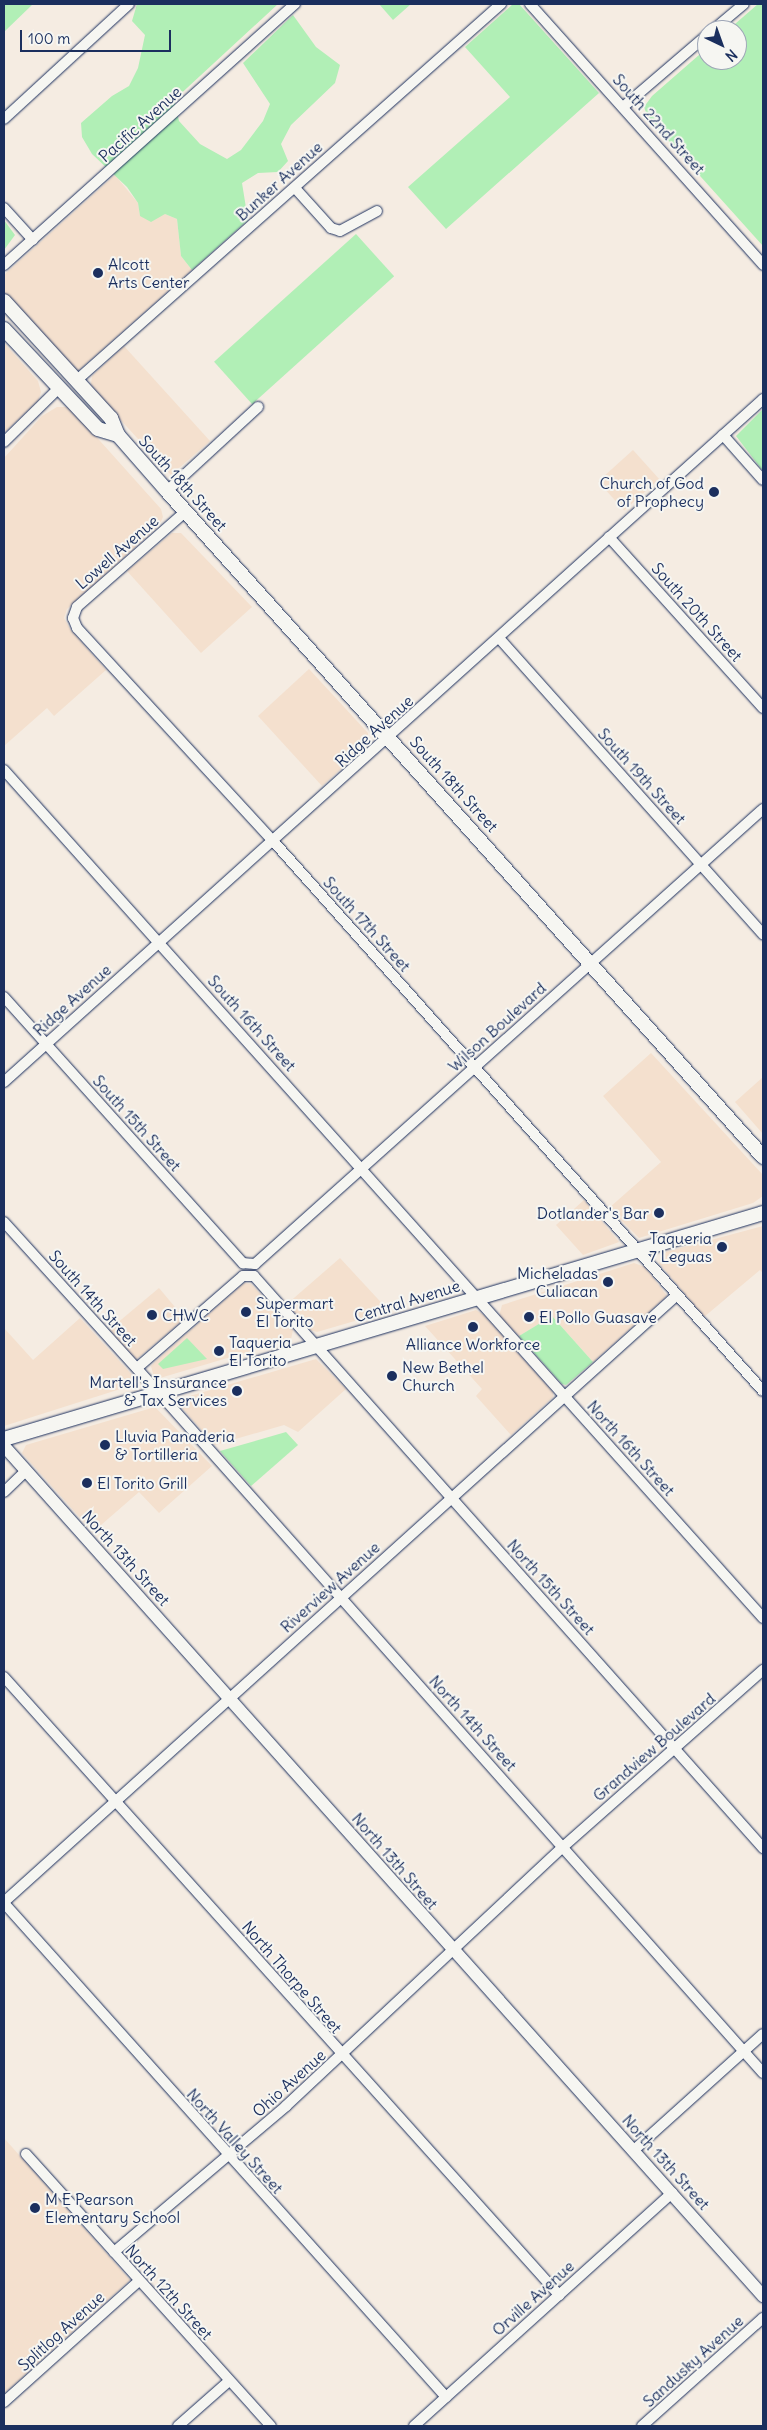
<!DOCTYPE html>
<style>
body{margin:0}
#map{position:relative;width:767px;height:2430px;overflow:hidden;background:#f5ece2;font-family:Delius,sans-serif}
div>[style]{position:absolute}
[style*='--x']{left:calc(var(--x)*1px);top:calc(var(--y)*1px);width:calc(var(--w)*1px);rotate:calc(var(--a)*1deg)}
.built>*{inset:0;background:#f4e0ce;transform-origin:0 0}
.green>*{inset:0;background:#b1efb6;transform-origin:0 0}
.roads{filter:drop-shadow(0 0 1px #1b2f5e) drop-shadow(0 0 1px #1b2f5e)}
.minor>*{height:10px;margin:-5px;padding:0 5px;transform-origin:5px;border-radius:5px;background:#f6f6f2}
.tertiary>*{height:12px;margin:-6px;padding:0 6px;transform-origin:6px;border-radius:6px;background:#f6f6f2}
.secondary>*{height:14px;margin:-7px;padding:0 7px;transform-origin:7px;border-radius:7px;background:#f6f6f2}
.dots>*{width:14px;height:14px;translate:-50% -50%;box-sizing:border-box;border:2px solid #f6f6f2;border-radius:50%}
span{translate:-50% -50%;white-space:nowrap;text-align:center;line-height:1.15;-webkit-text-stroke:4px #f6f6f2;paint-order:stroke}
.street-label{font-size:16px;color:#1b2f5e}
.poi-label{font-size:16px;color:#1b2f5e}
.left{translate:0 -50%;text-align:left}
.right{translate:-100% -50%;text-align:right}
.frame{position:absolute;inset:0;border:5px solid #1b2f5e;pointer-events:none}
.north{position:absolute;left:697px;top:20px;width:50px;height:50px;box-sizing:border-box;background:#f6f6f2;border:1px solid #9ea6b7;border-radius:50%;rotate:138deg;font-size:14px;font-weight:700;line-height:20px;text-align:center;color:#1b2f5e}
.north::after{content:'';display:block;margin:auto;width:18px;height:22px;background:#1b2f5e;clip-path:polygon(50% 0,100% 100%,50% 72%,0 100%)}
.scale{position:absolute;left:20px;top:30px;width:151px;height:22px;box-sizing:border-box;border:2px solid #1b2f5e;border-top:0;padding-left:6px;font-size:15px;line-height:18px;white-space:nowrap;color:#1b2f5e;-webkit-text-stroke:4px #f6f6f2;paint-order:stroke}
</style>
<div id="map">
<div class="built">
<i style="clip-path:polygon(115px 175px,138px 203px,140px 216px,165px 214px,177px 219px,181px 256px,192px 270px,77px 372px,4px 292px,4px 275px)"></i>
<i style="clip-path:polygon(4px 343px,38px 381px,41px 392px,38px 401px,4px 433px)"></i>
<i style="clip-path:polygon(124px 346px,210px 441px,171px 475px,95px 392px,91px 384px,92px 376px)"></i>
<i style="clip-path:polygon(57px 407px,67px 407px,75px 413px,161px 509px,163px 517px,159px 526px,67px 609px,64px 618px,70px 629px,106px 670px,54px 716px,47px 708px,4px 746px,4px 458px,42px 416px)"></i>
<i style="left:633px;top:450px;width:39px;height:47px;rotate:48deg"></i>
<i style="clip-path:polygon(172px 533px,181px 533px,252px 607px,201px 653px,127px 571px)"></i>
<i style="clip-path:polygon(309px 669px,368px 733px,368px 744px,322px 786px,258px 716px)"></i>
<i style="clip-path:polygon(651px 1053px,763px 1175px,763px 1196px,753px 1203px,639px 1238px,609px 1208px,661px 1162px,603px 1096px)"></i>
<i style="clip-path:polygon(763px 1077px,763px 1134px,735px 1102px)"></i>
<i style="clip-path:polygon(584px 1200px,619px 1242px,583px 1255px,556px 1225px)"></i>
<i style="clip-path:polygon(763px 1226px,763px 1273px,760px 1270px,704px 1317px,659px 1263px,666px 1252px)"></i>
<i style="clip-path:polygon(340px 1258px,389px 1311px,317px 1332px,310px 1330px,287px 1304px)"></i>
<i style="clip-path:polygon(634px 1263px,645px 1267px,667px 1296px,593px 1362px,552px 1316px,519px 1336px,499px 1316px,502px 1305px)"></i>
<i style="clip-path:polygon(244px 1283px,251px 1284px,293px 1330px,291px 1339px,160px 1378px,154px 1377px,151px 1366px,157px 1360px)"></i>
<i style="left:159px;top:1288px;width:40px;height:65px;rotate:50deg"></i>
<i style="clip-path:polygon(476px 1310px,484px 1315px,553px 1392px,553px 1397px,511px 1435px,476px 1396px,482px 1389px,425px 1326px)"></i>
<i style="clip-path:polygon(80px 1318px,132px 1375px,133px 1385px,4px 1426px,4px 1328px,33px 1360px)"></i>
<i style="clip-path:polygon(316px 1359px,346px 1389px,298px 1432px,284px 1425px,215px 1445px,183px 1409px,183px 1398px)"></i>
<i style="clip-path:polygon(155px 1407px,212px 1466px,159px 1513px,139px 1492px,93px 1532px,22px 1453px,26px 1445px)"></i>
<i style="clip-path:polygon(4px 2138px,130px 2280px,4px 2394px)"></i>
</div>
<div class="green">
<i style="clip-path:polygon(4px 4px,33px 4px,4px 32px)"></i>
<i style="clip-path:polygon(137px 4px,278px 4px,174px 100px,179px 121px,200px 144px,227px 159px,241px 150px,263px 121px,270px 104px,243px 63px,293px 15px,316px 47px,340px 65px,335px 83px,291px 125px,281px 144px,288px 161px,278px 172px,258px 173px,242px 183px,248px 220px,192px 270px,181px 256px,177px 219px,165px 214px,151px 222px,140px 216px,138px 203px,127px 187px,92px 154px,82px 137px,81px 123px,112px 96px,129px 86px,138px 68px,145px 35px,132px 21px)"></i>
<i style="clip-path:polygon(379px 4px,411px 4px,393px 20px)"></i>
<i style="clip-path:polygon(513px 4px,519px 4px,599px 93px,446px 229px,408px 187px,510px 97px,465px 47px)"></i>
<i style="clip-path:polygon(758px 4px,763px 4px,763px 246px,648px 118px,644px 107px,652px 96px,707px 48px,707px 60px,737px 60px,737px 30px,728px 30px)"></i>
<i style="clip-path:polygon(4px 220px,15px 235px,4px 250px)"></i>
<i style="left:356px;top:234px;width:57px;height:191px;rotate:48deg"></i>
<i style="clip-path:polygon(763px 409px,763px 471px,736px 436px)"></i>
<i style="clip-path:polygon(552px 1316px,593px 1362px,566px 1385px,562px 1384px,519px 1336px)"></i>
<i style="clip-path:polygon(187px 1338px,207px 1359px,163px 1369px,158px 1364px)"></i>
<i style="clip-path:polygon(286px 1432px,298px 1445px,251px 1486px,220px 1451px)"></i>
</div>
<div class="roads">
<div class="minor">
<i style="--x:530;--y:4;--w:350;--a:48.2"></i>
<i style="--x:713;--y:30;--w:40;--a:-40"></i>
<i style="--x:623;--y:107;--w:111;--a:-40.6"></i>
<i style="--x:4;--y:119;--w:170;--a:-42.6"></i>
<i style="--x:295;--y:188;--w:54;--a:48"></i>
<i style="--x:331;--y:228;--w:9;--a:18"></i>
<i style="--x:340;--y:231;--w:42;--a:-28.4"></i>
<i style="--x:4;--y:208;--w:43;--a:47.8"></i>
<i style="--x:4;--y:265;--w:391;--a:-41.9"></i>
<i style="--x:77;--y:380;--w:567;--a:-41.57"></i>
<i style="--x:723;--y:435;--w:60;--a:48.4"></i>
<i style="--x:4;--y:442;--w:77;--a:-44.5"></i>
<i style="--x:167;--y:491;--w:124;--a:-42.7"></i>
<i style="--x:185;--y:512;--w:144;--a:138.7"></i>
<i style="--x:77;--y:607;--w:12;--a:110"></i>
<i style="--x:73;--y:618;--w:11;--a:68"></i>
<i style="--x:77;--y:628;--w:291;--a:47.4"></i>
<i style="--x:274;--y:842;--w:735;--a:48.31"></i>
<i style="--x:609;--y:537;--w:230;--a:48"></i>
<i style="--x:499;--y:638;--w:397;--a:48.3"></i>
<i style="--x:4;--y:770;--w:1138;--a:48.17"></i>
<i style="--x:4;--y:997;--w:358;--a:48.1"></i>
<i style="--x:243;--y:1263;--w:12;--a:5"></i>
<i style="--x:255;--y:1264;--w:682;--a:-41.85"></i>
<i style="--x:4;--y:1082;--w:1021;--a:-41.98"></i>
<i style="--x:4;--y:1222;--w:232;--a:47.8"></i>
<i style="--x:160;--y:1394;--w:908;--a:48.39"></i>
<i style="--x:137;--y:1368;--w:140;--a:-41"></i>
<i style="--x:243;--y:1276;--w:11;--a:0"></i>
<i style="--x:254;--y:1276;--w:766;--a:48.34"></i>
<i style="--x:4;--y:1492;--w:30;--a:-44"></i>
<i style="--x:4;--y:1677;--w:831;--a:48.07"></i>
<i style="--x:4;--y:1902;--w:906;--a:-42.05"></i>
<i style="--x:4;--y:1903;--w:663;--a:48.18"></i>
<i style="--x:634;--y:2150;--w:173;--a:-42"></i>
<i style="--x:26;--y:2154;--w:366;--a:48"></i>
<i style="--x:114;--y:2252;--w:226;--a:-40.3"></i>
<i style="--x:286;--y:2106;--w:381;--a:-43.1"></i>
<i style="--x:564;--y:1846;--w:266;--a:-41.5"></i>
<i style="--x:4;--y:2402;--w:181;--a:-41.9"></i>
<i style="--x:178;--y:2426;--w:68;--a:-41.4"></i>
<i style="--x:414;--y:2426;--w:348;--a:-42.1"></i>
<i style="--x:642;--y:2426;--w:162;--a:-41.8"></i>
</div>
<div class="tertiary">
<i style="--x:4;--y:1446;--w:1140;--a:48.24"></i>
</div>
<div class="secondary">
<i style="--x:4;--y:301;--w:159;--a:47.6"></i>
<i style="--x:111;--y:418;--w:18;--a:68"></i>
<i style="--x:118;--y:435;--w:74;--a:48.8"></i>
<i style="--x:167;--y:491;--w:894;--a:48.17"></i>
<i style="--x:4;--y:329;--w:137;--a:46.8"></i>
<i style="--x:98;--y:429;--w:21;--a:17"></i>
<i style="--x:4;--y:1439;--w:792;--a:-16.58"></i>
</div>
</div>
<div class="dots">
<i style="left:98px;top:273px;background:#1b2f5e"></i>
<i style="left:714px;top:492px;background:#1b2f5e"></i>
<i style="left:659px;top:1213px;background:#1b2f5e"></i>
<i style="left:722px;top:1247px;background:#1b2f5e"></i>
<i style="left:608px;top:1282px;background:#1b2f5e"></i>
<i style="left:246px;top:1312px;background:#1b2f5e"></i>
<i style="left:152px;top:1315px;background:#1b2f5e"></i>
<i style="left:529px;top:1317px;background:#1b2f5e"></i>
<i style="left:473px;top:1327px;background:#1b2f5e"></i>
<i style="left:219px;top:1351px;background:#1b2f5e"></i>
<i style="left:392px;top:1376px;background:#1b2f5e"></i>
<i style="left:237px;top:1391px;background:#1b2f5e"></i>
<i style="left:105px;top:1445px;background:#1b2f5e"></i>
<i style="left:87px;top:1483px;background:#1b2f5e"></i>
<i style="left:35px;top:2208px;background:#1b2f5e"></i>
</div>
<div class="street-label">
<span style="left:140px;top:124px;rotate:-42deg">Pacific Avenue</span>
<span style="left:659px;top:124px;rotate:48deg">South 22nd Street</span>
<span style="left:279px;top:181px;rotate:-42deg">Bunker Avenue</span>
<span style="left:183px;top:483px;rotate:48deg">South 18th Street</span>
<span style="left:117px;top:552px;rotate:-41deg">Lowell Avenue</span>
<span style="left:697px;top:612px;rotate:48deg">South 20th Street</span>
<span style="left:374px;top:731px;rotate:-42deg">Ridge Avenue</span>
<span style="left:642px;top:776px;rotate:48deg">South 19th Street</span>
<span style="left:454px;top:784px;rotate:48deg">South 18th Street</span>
<span style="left:367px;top:924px;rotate:48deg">South 17th Street</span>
<span style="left:72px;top:1000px;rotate:-42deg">Ridge Avenue</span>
<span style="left:252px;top:1023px;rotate:48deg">South 16th Street</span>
<span style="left:497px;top:1027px;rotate:-42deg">Wilson Boulevard</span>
<span style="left:137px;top:1123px;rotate:48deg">South 15th Street</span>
<span style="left:93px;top:1298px;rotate:48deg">South 14th Street</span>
<span style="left:407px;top:1301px;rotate:-17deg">Central Avenue</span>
<span style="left:631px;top:1448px;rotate:48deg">North 16th Street</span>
<span style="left:126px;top:1558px;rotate:48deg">North 13th Street</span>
<span style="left:330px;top:1587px;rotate:-42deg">Riverview Avenue</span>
<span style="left:551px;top:1587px;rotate:48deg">North 15th Street</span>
<span style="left:473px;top:1723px;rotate:48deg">North 14th Street</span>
<span style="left:654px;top:1747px;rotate:-41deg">Grandview Boulevard</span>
<span style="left:395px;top:1861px;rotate:49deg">North 13th Street</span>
<span style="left:292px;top:1977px;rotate:49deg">North Thorpe Street</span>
<span style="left:289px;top:2083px;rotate:-42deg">Ohio Avenue</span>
<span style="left:235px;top:2141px;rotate:48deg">North Valley Street</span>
<span style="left:666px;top:2162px;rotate:48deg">North 13th Street</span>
<span style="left:169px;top:2292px;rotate:48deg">North 12th Street</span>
<span style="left:533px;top:2298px;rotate:-42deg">Orville Avenue</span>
<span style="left:61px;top:2331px;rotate:-42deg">Splitlog Avenue</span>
<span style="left:693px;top:2361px;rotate:-42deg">Sandusky Avenue</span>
</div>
<div class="poi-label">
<span class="left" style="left:108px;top:273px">Alcott<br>Arts Center</span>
<span class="right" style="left:704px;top:492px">Church of God<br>of Prophecy</span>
<span class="right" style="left:649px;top:1213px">Dotlander's Bar</span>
<span class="right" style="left:712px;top:1247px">Taqueria<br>7 Leguas</span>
<span class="right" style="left:598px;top:1282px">Micheladas<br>Culiacan</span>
<span class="left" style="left:256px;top:1312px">Supermart<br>El Torito</span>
<span class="left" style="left:162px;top:1315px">CHWC</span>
<span class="left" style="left:539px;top:1317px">El Pollo Guasave</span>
<span class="left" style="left:229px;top:1351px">Taqueria<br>El Torito</span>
<span style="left:473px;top:1344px">Alliance Workforce</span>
<span class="left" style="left:402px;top:1376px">New Bethel<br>Church</span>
<span class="right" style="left:227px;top:1391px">Martell's Insurance<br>&amp; Tax Services</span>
<span class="left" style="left:115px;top:1445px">Lluvia Panaderia<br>&amp; Tortilleria</span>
<span class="left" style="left:97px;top:1483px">El Torito Grill</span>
<span class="left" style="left:45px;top:2208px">M E Pearson<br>Elementary School</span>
</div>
<div class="frame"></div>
<div class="north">N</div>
<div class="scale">100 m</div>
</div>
